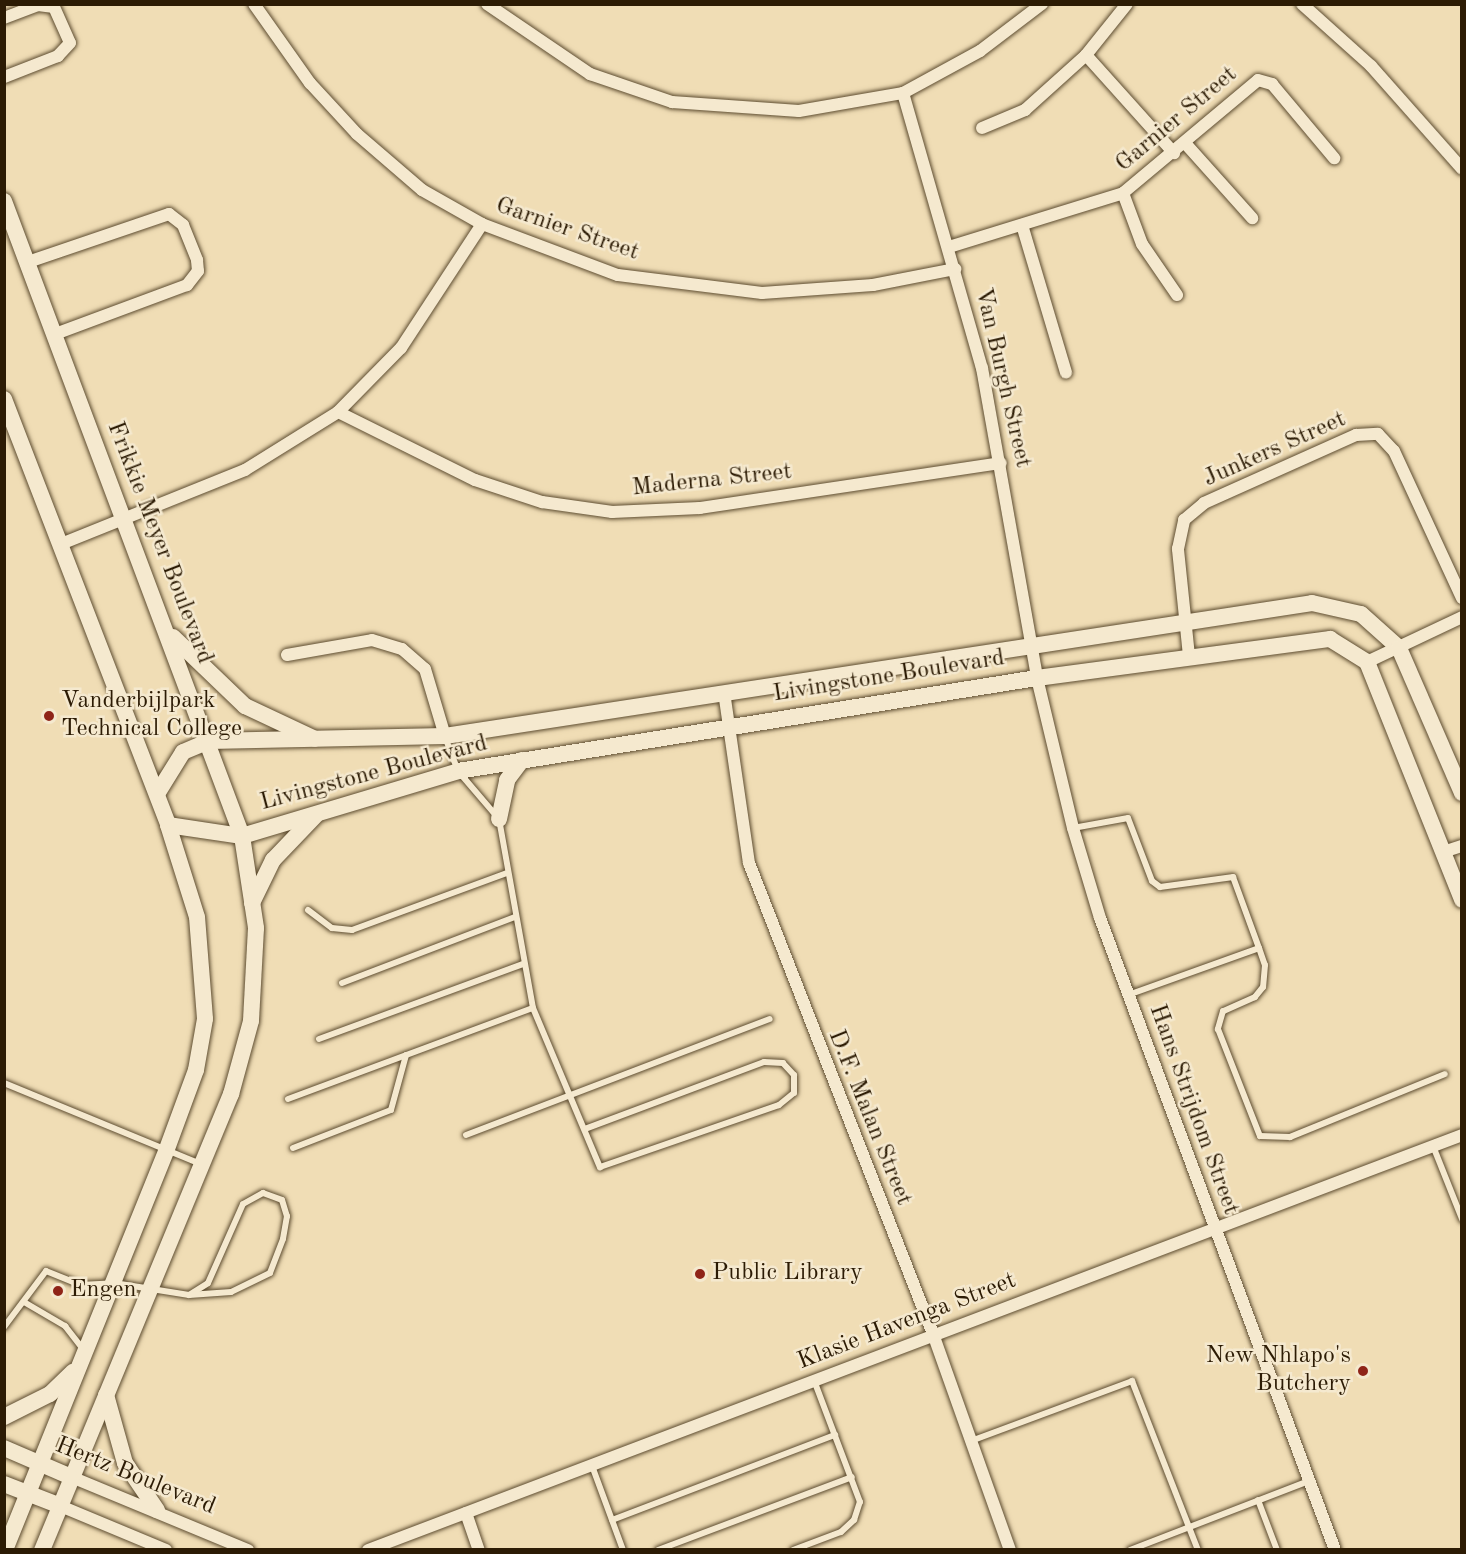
<!DOCTYPE html>
<style>
body{margin:0}
#map{position:relative;width:1466px;height:1554px;overflow:hidden;background:#f0ddb5;font-family:"Old Standard TT",serif}
div>[style]{position:absolute}
[style*='--x']{left:calc(var(--x)*1px);top:calc(var(--y)*1px);width:calc(var(--w)*1px);rotate:calc(var(--a)*1deg)}
.roads{filter:drop-shadow(0 0 2px #5d4c30) drop-shadow(0 0 2px #5d4c30)}
.lane>*{height:6px;margin:-3px;padding:0 3px;transform-origin:3px;border-radius:3px;background:#f5e9cf}
.street>*{height:12px;margin:-6px;padding:0 6px;transform-origin:6px;border-radius:6px;background:#f5e9cf}
.secondary>*{height:16px;margin:-8px;padding:0 8px;transform-origin:8px;border-radius:8px;background:#f5e9cf}
.dots>*{width:16px;height:16px;translate:-50% -50%;box-sizing:border-box;border:3px solid #f5e9cf;border-radius:50%}
span{translate:-50% -50%;white-space:nowrap;text-align:center;line-height:1.15;-webkit-text-stroke:5px #f5e9cf;paint-order:stroke}
.street-label{font-size:24px;color:#2c1b04}
.poi-label{font-size:24px;color:#2c1b04}
.left{translate:0 -50%;text-align:left}
.right{translate:-100% -50%;text-align:right}
.frame{position:absolute;inset:0;border:6px solid #2c1b04;pointer-events:none}
</style>
<div id="map">
<div class="roads">
<div class="lane">
<i style="--x:445;--y:737;--w:36;--a:69"></i>
<i style="--x:458;--y:771;--w:63;--a:49.5"></i>
<i style="--x:499;--y:819;--w:192;--a:79.8"></i>
<i style="--x:533;--y:1008;--w:173;--a:67.2"></i>
<i style="--x:600;--y:1167;--w:189;--a:-19.1"></i>
<i style="--x:779;--y:1105;--w:19;--a:-39"></i>
<i style="--x:794;--y:1093;--w:18;--a:-90"></i>
<i style="--x:794;--y:1075;--w:16;--a:-133"></i>
<i style="--x:783;--y:1063;--w:19;--a:-177"></i>
<i style="--x:764;--y:1062;--w:191;--a:159.5"></i>
<i style="--x:1073;--y:828;--w:56;--a:-10.3"></i>
<i style="--x:1128;--y:818;--w:67;--a:69.1"></i>
<i style="--x:1152;--y:881;--w:10;--a:37"></i>
<i style="--x:1160;--y:887;--w:74;--a:-7.8"></i>
<i style="--x:1233;--y:877;--w:76;--a:69.9"></i>
<i style="--x:308;--y:910;--w:30;--a:37"></i>
<i style="--x:332;--y:928;--w:20;--a:6"></i>
<i style="--x:352;--y:930;--w:165;--a:-20.2"></i>
<i style="--x:342;--y:983;--w:185;--a:-20.9"></i>
<i style="--x:1128;--y:995;--w:139;--a:-19.7"></i>
<i style="--x:1259;--y:948;--w:18;--a:71"></i>
<i style="--x:1265;--y:965;--w:22;--a:95"></i>
<i style="--x:1263;--y:987;--w:13;--a:129"></i>
<i style="--x:1255;--y:997;--w:35;--a:156"></i>
<i style="--x:1223;--y:1011;--w:19;--a:106"></i>
<i style="--x:1218;--y:1029;--w:115;--a:68.6"></i>
<i style="--x:1260;--y:1136;--w:30;--a:2"></i>
<i style="--x:1290;--y:1137;--w:167;--a:-22.1"></i>
<i style="--x:319;--y:1039;--w:217;--a:-20.2"></i>
<i style="--x:4;--y:1083;--w:213;--a:22.4"></i>
<i style="--x:288;--y:1099;--w:261;--a:-20.4"></i>
<i style="--x:466;--y:1135;--w:325;--a:-20.9"></i>
<i style="--x:1433;--y:1146;--w:79;--a:68.3"></i>
<i style="--x:293;--y:1148;--w:105;--a:-21.2"></i>
<i style="--x:391;--y:1110;--w:57;--a:-74.7"></i>
<i style="--x:24;--y:1302;--w:48;--a:30.3"></i>
<i style="--x:65;--y:1326;--w:29;--a:52"></i>
<i style="--x:4;--y:1327;--w:70;--a:-53.1"></i>
<i style="--x:46;--y:1271;--w:37;--a:22"></i>
<i style="--x:80;--y:1285;--w:34;--a:-3"></i>
<i style="--x:114;--y:1283;--w:76;--a:9.1"></i>
<i style="--x:189;--y:1295;--w:22;--a:-32"></i>
<i style="--x:208;--y:1283;--w:86;--a:-66.1"></i>
<i style="--x:243;--y:1204;--w:23;--a:-29"></i>
<i style="--x:263;--y:1193;--w:20;--a:20"></i>
<i style="--x:282;--y:1200;--w:17;--a:73"></i>
<i style="--x:287;--y:1216;--w:23;--a:100"></i>
<i style="--x:283;--y:1239;--w:36;--a:111"></i>
<i style="--x:270;--y:1273;--w:43;--a:154"></i>
<i style="--x:231;--y:1292;--w:42;--a:175.9"></i>
<i style="--x:971;--y:1441;--w:172;--a:-20.4"></i>
<i style="--x:1132;--y:1381;--w:181;--a:68.7"></i>
<i style="--x:591;--y:1463;--w:93;--a:69.8"></i>
<i style="--x:1258;--y:1500;--w:53;--a:69.2"></i>
<i style="--x:612;--y:1520;--w:239;--a:-20.9"></i>
<i style="--x:658;--y:1550;--w:207;--a:-20.6"></i>
<i style="--x:793;--y:1550;--w:51;--a:-20.6"></i>
<i style="--x:841;--y:1532;--w:18;--a:-43"></i>
<i style="--x:854;--y:1520;--w:19;--a:-72"></i>
<i style="--x:860;--y:1502;--w:130;--a:-110.7"></i>
<i style="--x:1130;--y:1550;--w:192;--a:-21.1"></i>
</div>
<div class="street">
<i style="--x:254;--y:4;--w:97;--a:54.7"></i>
<i style="--x:310;--y:83;--w:69;--a:47.3"></i>
<i style="--x:357;--y:134;--w:86;--a:40.7"></i>
<i style="--x:422;--y:190;--w:69;--a:29.5"></i>
<i style="--x:482;--y:224;--w:145;--a:20.6"></i>
<i style="--x:618;--y:275;--w:145;--a:7.1"></i>
<i style="--x:762;--y:293;--w:111;--a:-4.1"></i>
<i style="--x:873;--y:285;--w:84;--a:-11"></i>
<i style="--x:487;--y:4;--w:125;--a:34.2"></i>
<i style="--x:590;--y:74;--w:87;--a:18.9"></i>
<i style="--x:672;--y:102;--w:127;--a:4.1"></i>
<i style="--x:799;--y:111;--w:106;--a:-9.8"></i>
<i style="--x:903;--y:93;--w:88;--a:-28.6"></i>
<i style="--x:980;--y:51;--w:78;--a:-37.2"></i>
<i style="--x:1302;--y:4;--w:93;--a:41.9"></i>
<i style="--x:1371;--y:66;--w:137;--a:48.5"></i>
<i style="--x:4;--y:18;--w:36;--a:-21"></i>
<i style="--x:38;--y:5;--w:16;--a:7"></i>
<i style="--x:54;--y:7;--w:39;--a:66"></i>
<i style="--x:70;--y:43;--w:18;--a:133"></i>
<i style="--x:58;--y:56;--w:58;--a:158.7"></i>
<i style="--x:1086;--y:55;--w:65;--a:-51.2"></i>
<i style="--x:903;--y:93;--w:286;--a:74"></i>
<i style="--x:982;--y:368;--w:315;--a:79.9"></i>
<i style="--x:1037;--y:678;--w:154;--a:76.5"></i>
<i style="--x:1073;--y:828;--w:94;--a:73.3"></i>
<i style="--x:1100;--y:918;--w:674;--a:69.6"></i>
<i style="--x:982;--y:128;--w:47;--a:-22.7"></i>
<i style="--x:1025;--y:110;--w:82;--a:-42"></i>
<i style="--x:1086;--y:55;--w:132;--a:48.1"></i>
<i style="--x:1185;--y:143;--w:101;--a:48.2"></i>
<i style="--x:1123;--y:193;--w:54;--a:69.6"></i>
<i style="--x:1142;--y:244;--w:62;--a:55.5"></i>
<i style="--x:1022;--y:225;--w:154;--a:73.4"></i>
<i style="--x:949;--y:247;--w:182;--a:-17.2"></i>
<i style="--x:1123;--y:193;--w:176;--a:-39.9"></i>
<i style="--x:1258;--y:80;--w:15;--a:16"></i>
<i style="--x:1272;--y:84;--w:97;--a:50"></i>
<i style="--x:28;--y:262;--w:149;--a:-18.8"></i>
<i style="--x:169;--y:214;--w:18;--a:38"></i>
<i style="--x:183;--y:225;--w:38;--a:68"></i>
<i style="--x:197;--y:260;--w:11;--a:85"></i>
<i style="--x:198;--y:271;--w:18;--a:128"></i>
<i style="--x:187;--y:285;--w:141;--a:159.6"></i>
<i style="--x:338;--y:412;--w:153;--a:26.4"></i>
<i style="--x:475;--y:480;--w:71;--a:18.2"></i>
<i style="--x:542;--y:502;--w:71;--a:8.1"></i>
<i style="--x:612;--y:512;--w:88;--a:-2.6"></i>
<i style="--x:700;--y:508;--w:304;--a:-8.5"></i>
<i style="--x:61;--y:544;--w:198;--a:-21.9"></i>
<i style="--x:245;--y:470;--w:110;--a:-31.9"></i>
<i style="--x:338;--y:412;--w:90;--a:-45.5"></i>
<i style="--x:401;--y:348;--w:148;--a:-56.8"></i>
<i style="--x:287;--y:655;--w:86;--a:-10"></i>
<i style="--x:372;--y:640;--w:31;--a:17"></i>
<i style="--x:402;--y:649;--w:30;--a:41"></i>
<i style="--x:425;--y:669;--w:70;--a:73.4"></i>
<i style="--x:1189;--y:656;--w:108;--a:-95.9"></i>
<i style="--x:1178;--y:549;--w:30;--a:-78"></i>
<i style="--x:1184;--y:520;--w:26;--a:-40"></i>
<i style="--x:1204;--y:503;--w:167;--a:-24.1"></i>
<i style="--x:1356;--y:435;--w:22;--a:-3"></i>
<i style="--x:1378;--y:434;--w:23;--a:47"></i>
<i style="--x:1394;--y:451;--w:162;--a:65.2"></i>
<i style="--x:1367;--y:662;--w:105;--a:-25.3"></i>
<i style="--x:724;--y:692;--w:173;--a:81.7"></i>
<i style="--x:749;--y:863;--w:506;--a:68.66"></i>
<i style="--x:933;--y:1334;--w:229;--a:70.4"></i>
<i style="--x:1443;--y:852;--w:20;--a:-18"></i>
<i style="--x:69;--y:1476;--w:194;--a:22.5"></i>
<i style="--x:58;--y:1505;--w:117;--a:22.6"></i>
<i style="--x:466;--y:1513;--w:39;--a:71"></i>
<i style="--x:368;--y:1550;--w:1170;--a:-20.77"></i>
</div>
<div class="secondary">
<i style="--x:4;--y:201;--w:678;--a:69.45"></i>
<i style="--x:242;--y:836;--w:93;--a:81.3"></i>
<i style="--x:256;--y:928;--w:93;--a:93.1"></i>
<i style="--x:251;--y:1021;--w:76;--a:105.3"></i>
<i style="--x:231;--y:1094;--w:494;--a:112.5"></i>
<i style="--x:4;--y:399;--w:456;--a:68.9"></i>
<i style="--x:168;--y:825;--w:96;--a:72.5"></i>
<i style="--x:197;--y:917;--w:102;--a:85.5"></i>
<i style="--x:205;--y:1019;--w:52;--a:100"></i>
<i style="--x:196;--y:1070;--w:84;--a:110.2"></i>
<i style="--x:167;--y:1149;--w:432;--a:112"></i>
<i style="--x:173;--y:637;--w:100;--a:43.8"></i>
<i style="--x:245;--y:706;--w:77;--a:25.2"></i>
<i style="--x:157;--y:794;--w:49;--a:-58.2"></i>
<i style="--x:183;--y:752;--w:28;--a:-23"></i>
<i style="--x:209;--y:741;--w:236;--a:-1.2"></i>
<i style="--x:445;--y:736;--w:877;--a:-8.72"></i>
<i style="--x:1312;--y:603;--w:50;--a:12.7"></i>
<i style="--x:1361;--y:614;--w:51;--a:41.8"></i>
<i style="--x:1399;--y:648;--w:158;--a:66.5"></i>
<i style="--x:499;--y:819;--w:40;--a:-78"></i>
<i style="--x:507;--y:780;--w:25;--a:-53"></i>
<i style="--x:168;--y:825;--w:75;--a:8.5"></i>
<i style="--x:242;--y:836;--w:226;--a:-16.7"></i>
<i style="--x:458;--y:771;--w:586;--a:-9.13"></i>
<i style="--x:1037;--y:678;--w:296;--a:-7.6"></i>
<i style="--x:1330;--y:639;--w:44;--a:31.9"></i>
<i style="--x:1367;--y:662;--w:256;--a:68.2"></i>
<i style="--x:252;--y:903;--w:48;--a:-64"></i>
<i style="--x:273;--y:860;--w:62;--a:-46.3"></i>
<i style="--x:106;--y:1395;--w:71;--a:74.4"></i>
<i style="--x:125;--y:1463;--w:57;--a:55.8"></i>
<i style="--x:4;--y:1417;--w:51;--a:-26.6"></i>
<i style="--x:50;--y:1394;--w:32;--a:-44"></i>
<i style="--x:4;--y:1448;--w:71;--a:23.3"></i>
<i style="--x:4;--y:1484;--w:58;--a:21.3"></i>
</div>
</div>
<div class="dots">
<i style="left:49px;top:716px;background:#8f2418"></i>
<i style="left:700px;top:1274px;background:#8f2418"></i>
<i style="left:58px;top:1291px;background:#8f2418"></i>
<i style="left:1363px;top:1371px;background:#8f2418"></i>
</div>
<div class="street-label">
<span style="left:1177px;top:120px;rotate:-40deg">Garnier Street</span>
<span style="left:567px;top:230px;rotate:19deg">Garnier Street</span>
<span style="left:1002px;top:378px;rotate:77deg">Van Burgh Street</span>
<span style="left:1275px;top:450px;rotate:-24deg">Junkers Street</span>
<span style="left:712px;top:481px;rotate:-6deg">Maderna Street</span>
<span style="left:159px;top:543px;rotate:69deg">Frikkie Meyer Boulevard</span>
<span style="left:889px;top:677px;rotate:-9deg">Livingstone Boulevard</span>
<span style="left:374px;top:774px;rotate:-15deg">Livingstone Boulevard</span>
<span style="left:1193px;top:1110px;rotate:70deg">Hans Strijdom Street</span>
<span style="left:869px;top:1118px;rotate:68deg">D.F. Malan Street</span>
<span style="left:907px;top:1322px;rotate:-21deg">Klasie Havenga Street</span>
<span style="left:135px;top:1477px;rotate:22deg">Hertz Boulevard</span>
</div>
<div class="poi-label">
<span class="left" style="left:61px;top:716px">Vanderbijlpark<br>Technical College</span>
<span class="left" style="left:712px;top:1274px">Public Library</span>
<span class="left" style="left:70px;top:1291px">Engen</span>
<span class="right" style="left:1351px;top:1371px">New Nhlapo's<br>Butchery</span>
</div>
<div class="frame"></div>
</div>
